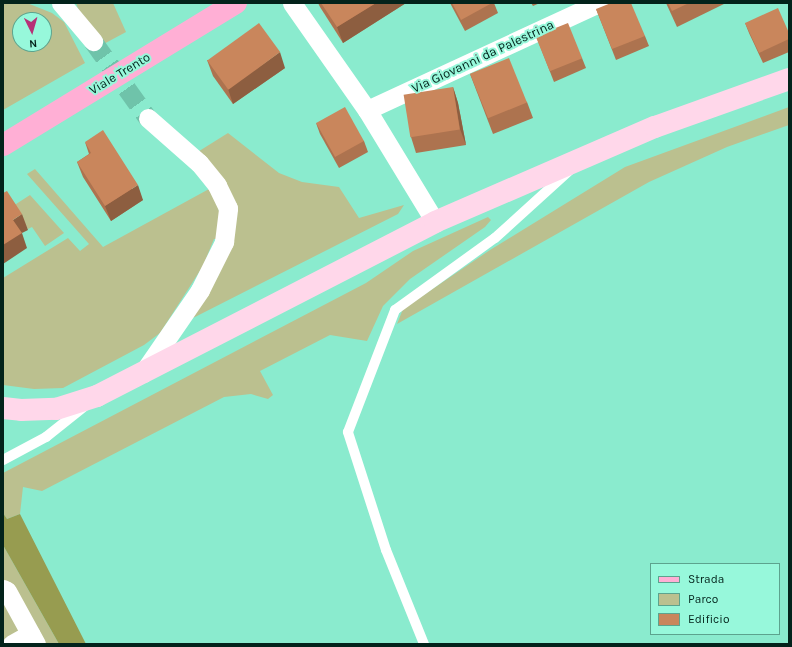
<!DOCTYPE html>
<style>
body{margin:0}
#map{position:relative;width:792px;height:647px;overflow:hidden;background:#8aebce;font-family:Karla,sans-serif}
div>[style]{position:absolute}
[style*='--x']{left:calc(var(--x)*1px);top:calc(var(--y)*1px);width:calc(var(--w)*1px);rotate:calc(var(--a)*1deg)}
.green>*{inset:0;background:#bbc08f}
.forest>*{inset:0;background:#979c50}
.street-tunnel>*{height:19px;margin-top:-9.5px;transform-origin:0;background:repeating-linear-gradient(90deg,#6fc3aa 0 19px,transparent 0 29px)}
.lane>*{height:10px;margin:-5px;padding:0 5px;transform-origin:5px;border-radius:5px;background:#fff}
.street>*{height:19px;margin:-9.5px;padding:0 9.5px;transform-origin:9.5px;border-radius:9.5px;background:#fff}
.secondary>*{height:22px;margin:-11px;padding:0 11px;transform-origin:11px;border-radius:11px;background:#ffd7ea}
.primary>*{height:22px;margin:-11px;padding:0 11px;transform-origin:11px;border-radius:11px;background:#ffafd5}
.wall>*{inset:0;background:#ad734f}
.shaded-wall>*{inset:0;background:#8d5e40}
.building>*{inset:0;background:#c9865c;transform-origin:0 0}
span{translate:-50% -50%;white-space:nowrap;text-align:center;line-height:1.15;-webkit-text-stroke:4px #97f8db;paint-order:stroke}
.street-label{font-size:13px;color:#03231b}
.frame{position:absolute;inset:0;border:4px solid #03231b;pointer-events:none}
.legend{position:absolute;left:650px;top:563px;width:130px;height:72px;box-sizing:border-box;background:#97f8db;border:1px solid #5ca38e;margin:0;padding:5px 7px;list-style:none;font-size:12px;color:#03231b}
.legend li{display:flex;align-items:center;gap:8px;height:20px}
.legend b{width:20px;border:1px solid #5ca38e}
.north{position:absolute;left:12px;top:12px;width:40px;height:40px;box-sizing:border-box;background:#97f8db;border:1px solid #5ca38e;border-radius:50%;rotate:175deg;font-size:11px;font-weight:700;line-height:16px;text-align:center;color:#03231b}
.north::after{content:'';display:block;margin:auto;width:14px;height:18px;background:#b63177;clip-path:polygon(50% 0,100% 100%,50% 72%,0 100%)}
</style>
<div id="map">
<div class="green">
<i style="clip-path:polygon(evenodd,3px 3px,27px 3px,52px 13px,64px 22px,85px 63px,3px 110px,3px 3px,20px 20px,44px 20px,44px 44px,20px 44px,20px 20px)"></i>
<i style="clip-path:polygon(76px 3px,113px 3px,126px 32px,100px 46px,85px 28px)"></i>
<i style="clip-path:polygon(789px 107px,789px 125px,727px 147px,649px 182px,397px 324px,403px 309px,490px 250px,625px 167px)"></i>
<i style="clip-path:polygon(228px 133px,279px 173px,302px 182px,339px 187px,359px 218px,404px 205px,398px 214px,193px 318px,218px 276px,232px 243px,236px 208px,196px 153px)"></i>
<i style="clip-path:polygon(35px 169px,103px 247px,209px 189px,218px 205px,220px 218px,217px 239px,214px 239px,203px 266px,160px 333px,144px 345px,63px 388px,34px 389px,3px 385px,3px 278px,68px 238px,80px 251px,89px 244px,27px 174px)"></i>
<i style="clip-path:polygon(30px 195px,64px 233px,45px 246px,32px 227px,28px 229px,13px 206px)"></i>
<i style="clip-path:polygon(488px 217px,491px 220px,485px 227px,410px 279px,383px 306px,367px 341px,330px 335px,260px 371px,273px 395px,268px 399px,251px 394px,224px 397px,42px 491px,23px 487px,20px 514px,7px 519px,3px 513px,3px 473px,366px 283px,413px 251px)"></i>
<i style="clip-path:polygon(3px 545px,59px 644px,3px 644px)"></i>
</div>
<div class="forest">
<i style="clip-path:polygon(3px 513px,7px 519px,20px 514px,86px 644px,59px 644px,3px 545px)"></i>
</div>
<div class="street-tunnel">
<i style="--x:93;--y:41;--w:95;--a:54.5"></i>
</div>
<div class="lane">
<i style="--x:3;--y:460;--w:49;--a:-28.1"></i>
<i style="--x:46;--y:437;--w:50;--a:-38.5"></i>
<i style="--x:424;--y:644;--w:101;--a:-112"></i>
<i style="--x:386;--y:550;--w:124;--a:-107.9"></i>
<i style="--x:348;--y:432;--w:131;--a:-68.9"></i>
<i style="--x:395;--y:310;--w:123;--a:-35.8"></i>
<i style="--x:495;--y:238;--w:100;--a:-42.2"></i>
</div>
<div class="street">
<i style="--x:61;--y:3;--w:50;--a:49.9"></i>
<i style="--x:292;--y:3;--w:131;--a:55"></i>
<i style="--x:367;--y:110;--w:131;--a:58.7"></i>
<i style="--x:367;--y:110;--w:255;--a:-24.8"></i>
<i style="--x:143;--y:373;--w:101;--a:-55.5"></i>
<i style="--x:200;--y:290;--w:54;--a:-63.4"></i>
<i style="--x:224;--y:242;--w:34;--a:-83"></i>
<i style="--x:228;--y:208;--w:25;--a:-116"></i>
<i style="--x:217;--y:185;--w:28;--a:-129"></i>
<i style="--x:199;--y:163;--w:68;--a:-138.6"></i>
<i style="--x:3;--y:589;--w:4;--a:27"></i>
<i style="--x:7;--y:591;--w:60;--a:61.3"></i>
<i style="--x:12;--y:644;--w:21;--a:-29"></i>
</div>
<div class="secondary">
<i style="--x:3;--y:408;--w:18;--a:6"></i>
<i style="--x:21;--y:410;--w:35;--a:-2"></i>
<i style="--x:56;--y:409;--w:43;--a:-17.6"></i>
<i style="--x:97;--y:396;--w:380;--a:-27.2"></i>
<i style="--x:435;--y:222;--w:240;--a:-23.4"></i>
<i style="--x:655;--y:127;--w:142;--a:-19.7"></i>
</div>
<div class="primary">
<i style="--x:3;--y:145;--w:273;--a:-31.4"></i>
</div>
<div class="wall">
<i style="clip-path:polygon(318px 3px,406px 3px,343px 43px,320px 7px)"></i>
<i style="clip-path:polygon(450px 3px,494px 3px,498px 13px,465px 31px)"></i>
<i style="clip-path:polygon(531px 3px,540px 3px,533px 6px)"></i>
<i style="clip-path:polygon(666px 3px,726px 3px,677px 27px)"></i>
<i style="clip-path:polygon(596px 9px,645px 36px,649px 46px,616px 60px)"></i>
<i style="clip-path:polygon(745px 23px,789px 33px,789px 52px,763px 63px,749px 33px)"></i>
<i style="clip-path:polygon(536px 36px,582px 58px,586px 68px,554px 82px)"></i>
<i style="clip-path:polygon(207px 60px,285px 68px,233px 104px,213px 76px)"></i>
<i style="clip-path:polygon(470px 74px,527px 102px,533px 118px,493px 134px)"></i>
<i style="clip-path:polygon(453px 87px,458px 103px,466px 145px,416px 153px,411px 137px)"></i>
<i style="clip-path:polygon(316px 123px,364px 141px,368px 152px,339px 168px,320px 134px)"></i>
<i style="clip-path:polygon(85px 142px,143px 200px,111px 221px,83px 177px,77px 162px,89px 154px)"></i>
</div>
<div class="shaded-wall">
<i style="clip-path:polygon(376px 3px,406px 3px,343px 43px,337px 27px)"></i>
<i style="clip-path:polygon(280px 52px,285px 68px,233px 104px,228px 89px)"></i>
<i style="clip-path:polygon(453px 87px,458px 103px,466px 145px,460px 129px)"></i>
<i style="clip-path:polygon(138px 185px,143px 200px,111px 221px,105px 206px)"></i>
<i style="clip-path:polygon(22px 214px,28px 230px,22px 233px,27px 248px,3px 264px,3px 245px,13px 220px)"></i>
</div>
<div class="building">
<i style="clip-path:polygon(321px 3px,376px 3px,337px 27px)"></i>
<i style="clip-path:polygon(452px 3px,492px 3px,461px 20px)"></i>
<i style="clip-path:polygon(611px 3px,631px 3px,645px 36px,612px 49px,596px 9px)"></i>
<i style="clip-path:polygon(668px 3px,689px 3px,672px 11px)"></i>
<i style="clip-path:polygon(778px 8px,789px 33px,789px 39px,759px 53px,745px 23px)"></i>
<i style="left:259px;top:23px;width:36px;height:64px;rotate:54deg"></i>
<i style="left:568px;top:23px;width:38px;height:35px;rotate:68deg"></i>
<i style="left:509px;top:58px;width:48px;height:42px;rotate:68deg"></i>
<i style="left:453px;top:87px;width:43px;height:50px;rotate:81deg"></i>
<i style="left:345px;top:107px;width:39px;height:33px;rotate:61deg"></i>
<i style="clip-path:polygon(103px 130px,138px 185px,105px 206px,77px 162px,91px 153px,85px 142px)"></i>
<i style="clip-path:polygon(7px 191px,22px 214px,13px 220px,22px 233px,3px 245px,3px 193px)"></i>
</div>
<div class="street-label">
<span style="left:483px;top:57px;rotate:-25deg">Via Giovanni da Palestrina</span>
<span style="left:120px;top:74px;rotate:-31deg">Viale Trento</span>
</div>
<div class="frame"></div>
<ul class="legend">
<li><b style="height:5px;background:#ffafd5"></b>Strada</li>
<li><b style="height:11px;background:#bbc08f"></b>Parco</li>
<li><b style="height:11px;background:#c9865c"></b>Edificio</li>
</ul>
<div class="north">N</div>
</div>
